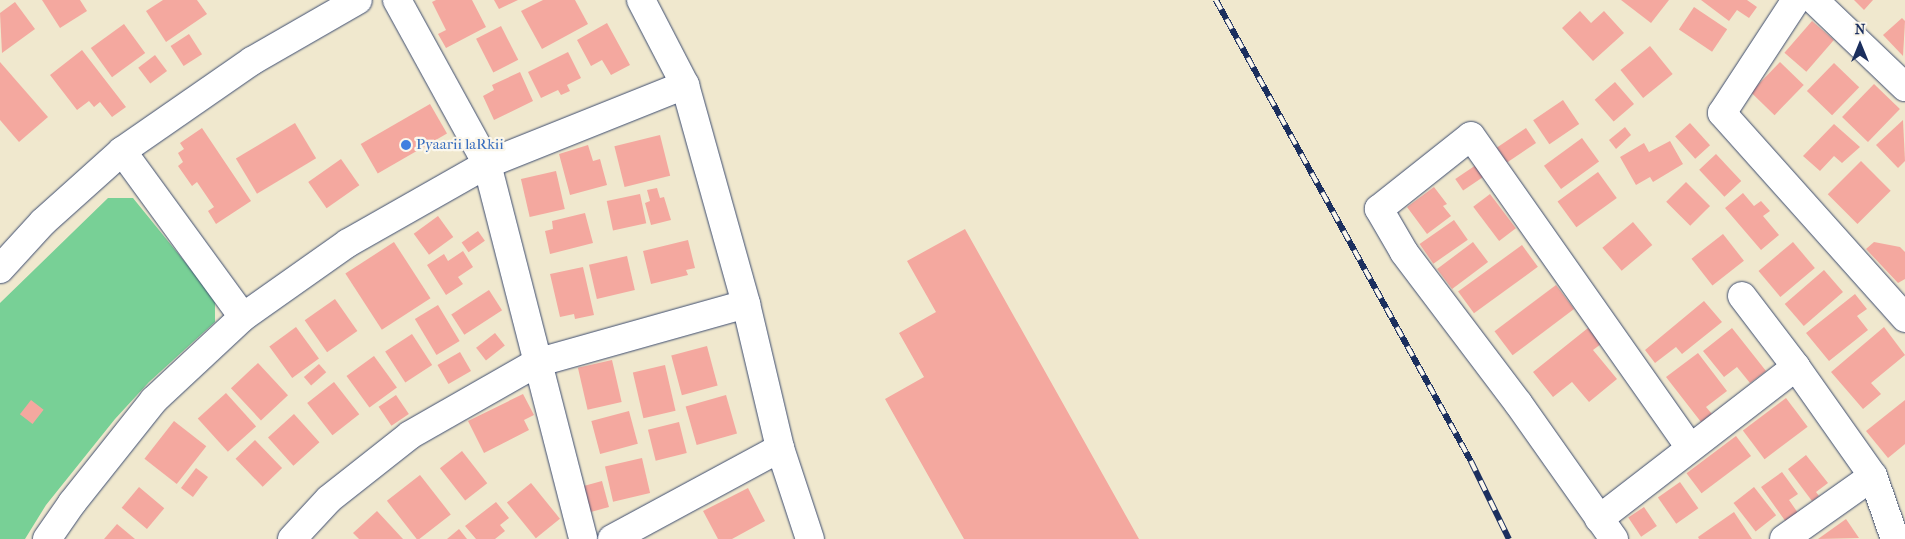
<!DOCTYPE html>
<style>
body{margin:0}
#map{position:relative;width:1905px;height:539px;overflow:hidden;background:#f0e8ce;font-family:"IM FELL French Canon",serif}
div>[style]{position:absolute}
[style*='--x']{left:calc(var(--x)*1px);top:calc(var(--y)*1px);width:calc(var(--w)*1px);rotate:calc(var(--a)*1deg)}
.green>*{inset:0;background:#78d096}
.building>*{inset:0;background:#f4a89f;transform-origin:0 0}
.roads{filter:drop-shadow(0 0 1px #3b4b6f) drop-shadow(0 0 1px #3b4b6f)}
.minor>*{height:28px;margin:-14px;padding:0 14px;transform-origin:14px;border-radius:14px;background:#fff}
.rail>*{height:5.5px;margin-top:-2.75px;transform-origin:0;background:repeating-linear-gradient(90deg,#fbf7ec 0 11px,#1b2f5e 0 22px);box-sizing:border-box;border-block:1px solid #1b2f5e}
.dots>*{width:14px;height:14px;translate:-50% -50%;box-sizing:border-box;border:2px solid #fbf7ec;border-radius:50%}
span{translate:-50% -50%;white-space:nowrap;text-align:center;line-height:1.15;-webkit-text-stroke:4.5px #fbf7ec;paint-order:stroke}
.shop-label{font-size:15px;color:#366cbe}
.left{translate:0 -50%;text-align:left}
.north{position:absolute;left:1835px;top:20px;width:50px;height:50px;-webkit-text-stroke:4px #fbf7ec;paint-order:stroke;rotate:0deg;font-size:14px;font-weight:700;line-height:20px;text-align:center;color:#1b2f5e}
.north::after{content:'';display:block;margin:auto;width:18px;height:22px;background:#1b2f5e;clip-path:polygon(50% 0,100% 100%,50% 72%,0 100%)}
</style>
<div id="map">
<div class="green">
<i style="clip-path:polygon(108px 198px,133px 198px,215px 299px,215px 322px,149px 382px,115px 419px,46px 505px,25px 539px,0 539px,0 303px)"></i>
</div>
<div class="building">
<i style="clip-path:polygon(42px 0,80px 0,87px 11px,60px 28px)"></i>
<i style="clip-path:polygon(163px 0,197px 0,207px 14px,166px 42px,146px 11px)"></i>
<i style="clip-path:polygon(436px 0,472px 0,486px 27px,446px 48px,438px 34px,446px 30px,432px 2px)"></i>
<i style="clip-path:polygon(494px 0,518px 0,499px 9px)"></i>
<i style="clip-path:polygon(543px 0,575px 0,588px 24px,542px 49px,521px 11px)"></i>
<i style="clip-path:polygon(1621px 0,1669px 0,1651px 23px)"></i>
<i style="clip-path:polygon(1701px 0,1747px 0,1757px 7px,1749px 18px,1737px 10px,1729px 21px)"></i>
<i style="clip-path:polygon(1854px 0,1873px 0,1864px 10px)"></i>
<i style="clip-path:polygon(15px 2px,35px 29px,2px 53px,0 13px)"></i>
<i style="left:1694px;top:7px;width:40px;height:27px;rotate:34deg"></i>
<i style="clip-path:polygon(1580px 11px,1591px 23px,1604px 11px,1624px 33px,1593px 61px,1562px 28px)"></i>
<i style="clip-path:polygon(1902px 18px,1905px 21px,1903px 56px,1883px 35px)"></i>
<i style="left:1812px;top:21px;width:29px;height:42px;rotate:41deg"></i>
<i style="clip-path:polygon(607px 23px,630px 65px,611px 75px,602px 60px,591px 66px,577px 40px)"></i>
<i style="left:124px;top:24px;width:36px;height:41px;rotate:54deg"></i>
<i style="left:501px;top:26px;width:38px;height:28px;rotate:63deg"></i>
<i style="left:189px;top:34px;width:24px;height:22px;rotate:57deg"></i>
<i style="left:1650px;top:46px;width:36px;height:38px;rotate:51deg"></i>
<i style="clip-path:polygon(82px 50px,126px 107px,112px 117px,100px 102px,94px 107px,89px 101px,77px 110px,50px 75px)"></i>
<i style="clip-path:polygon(568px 52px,581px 78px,567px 85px,570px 91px,561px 95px,558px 90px,541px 98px,528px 72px)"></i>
<i style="left:155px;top:55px;width:20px;height:21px;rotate:53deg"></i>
<i style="clip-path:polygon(0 62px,48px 117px,19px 142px,0 120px)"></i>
<i style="left:1780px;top:62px;width:33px;height:42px;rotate:44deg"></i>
<i style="left:1834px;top:63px;width:35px;height:39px;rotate:44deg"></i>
<i style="clip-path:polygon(520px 72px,533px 101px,494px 120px,483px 96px,494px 90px,492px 85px)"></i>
<i style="left:1615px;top:82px;width:29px;height:27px;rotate:49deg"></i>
<i style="left:1874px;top:84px;width:36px;height:46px;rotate:44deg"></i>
<i style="left:1563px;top:100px;width:29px;height:36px;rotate:56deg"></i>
<i style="left:430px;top:104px;width:34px;height:80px;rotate:60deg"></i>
<i style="clip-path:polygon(1903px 120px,1905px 161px,1898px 168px,1876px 145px)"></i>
<i style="left:295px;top:123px;width:41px;height:69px;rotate:59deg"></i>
<i style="left:1690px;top:123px;width:30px;height:20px;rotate:48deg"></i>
<i style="clip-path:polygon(1834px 124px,1860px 147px,1842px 163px,1834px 156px,1820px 171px,1803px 156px)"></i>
<i style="clip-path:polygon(1625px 127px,1631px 135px,1616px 149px,1609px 140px)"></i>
<i style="clip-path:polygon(202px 128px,251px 201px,216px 224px,208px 211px,214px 207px,197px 182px,192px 186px,178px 166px,183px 162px,178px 153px,184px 149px,180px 143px)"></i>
<i style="left:1526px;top:128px;width:18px;height:35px;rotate:56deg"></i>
<i style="left:660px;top:135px;width:42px;height:47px;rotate:76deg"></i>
<i style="left:1582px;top:138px;width:29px;height:47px;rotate:54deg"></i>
<i style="clip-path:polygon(1670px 141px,1683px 164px,1653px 182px,1650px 177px,1636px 185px,1620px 157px,1644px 143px,1649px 152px)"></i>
<i style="clip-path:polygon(588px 145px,593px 161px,600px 159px,607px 185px,570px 195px,559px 154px)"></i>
<i style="left:1716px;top:154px;width:37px;height:23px;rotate:47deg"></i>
<i style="left:341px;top:159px;width:32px;height:40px;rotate:55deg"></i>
<i style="left:1861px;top:161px;width:42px;height:47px;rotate:45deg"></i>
<i style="left:1476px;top:165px;width:14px;height:25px;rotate:56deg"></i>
<i style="left:556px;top:171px;width:39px;height:36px;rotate:77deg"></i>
<i style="left:1598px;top:172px;width:32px;height:50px;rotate:54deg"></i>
<i style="left:1686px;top:182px;width:34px;height:28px;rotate:45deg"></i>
<i style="clip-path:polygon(1434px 187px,1447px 204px,1443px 206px,1451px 216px,1427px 234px,1407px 207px)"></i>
<i style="clip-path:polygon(657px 188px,660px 198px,664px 197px,671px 220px,651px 225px,645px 203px,650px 201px,647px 190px)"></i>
<i style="clip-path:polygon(1743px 193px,1754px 206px,1761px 201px,1770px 211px,1763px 216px,1779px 235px,1761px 250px,1725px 208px)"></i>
<i style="left:640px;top:194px;width:30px;height:34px;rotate:78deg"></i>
<i style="left:1490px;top:194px;width:43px;height:21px;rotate:53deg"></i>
<i style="clip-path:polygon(585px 213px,593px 243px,550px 254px,545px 231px,553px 229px,552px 221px)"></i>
<i style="left:438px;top:216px;width:26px;height:30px;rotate:54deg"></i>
<i style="left:1454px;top:220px;width:24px;height:42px;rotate:55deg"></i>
<i style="left:1633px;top:222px;width:30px;height:40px;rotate:50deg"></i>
<i style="clip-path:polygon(965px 229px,1139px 539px,964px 539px,885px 399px,924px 377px,899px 333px,936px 312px,907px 261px)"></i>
<i style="left:478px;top:231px;width:12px;height:20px;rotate:55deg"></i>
<i style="left:1723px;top:234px;width:34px;height:40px;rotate:52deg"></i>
<i style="clip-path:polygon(688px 240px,695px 268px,686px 270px,688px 275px,651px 284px,643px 251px)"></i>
<i style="left:394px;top:242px;width:67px;height:58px;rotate:57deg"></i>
<i style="left:1473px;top:242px;width:25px;height:45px;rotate:53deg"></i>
<i style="left:1793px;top:242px;width:34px;height:45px;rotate:50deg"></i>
<i style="clip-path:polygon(1874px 242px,1900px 247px,1905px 252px,1905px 279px,1898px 283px,1866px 249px)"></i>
<i style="left:1522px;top:245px;width:27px;height:79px;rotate:54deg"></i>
<i style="clip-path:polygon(463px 251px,473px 267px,458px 277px,463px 284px,446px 295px,427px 265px,444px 254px,448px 261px)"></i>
<i style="left:627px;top:256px;width:35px;height:39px;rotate:77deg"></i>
<i style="clip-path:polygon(583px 267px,594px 315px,575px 319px,574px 314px,560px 317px,550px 274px)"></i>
<i style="left:1824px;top:270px;width:29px;height:52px;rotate:49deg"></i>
<i style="left:1556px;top:285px;width:30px;height:77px;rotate:53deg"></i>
<i style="left:489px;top:290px;width:24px;height:45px;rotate:57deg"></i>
<i style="clip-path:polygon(1855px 294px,1867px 309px,1857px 316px,1868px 330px,1829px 361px,1806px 333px)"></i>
<i style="left:335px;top:299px;width:39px;height:37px;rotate:55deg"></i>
<i style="clip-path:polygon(1704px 301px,1722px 322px,1682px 354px,1676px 347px,1655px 363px,1645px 350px)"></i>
<i style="left:438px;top:305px;width:42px;height:27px;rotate:59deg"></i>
<i style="left:296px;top:327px;width:39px;height:33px;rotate:54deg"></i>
<i style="clip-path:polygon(1884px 327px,1905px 355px,1871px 383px,1881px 394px,1863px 409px,1831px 372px)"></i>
<i style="clip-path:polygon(1588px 328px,1601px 344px,1593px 350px,1617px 379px,1589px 402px,1572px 382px,1553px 397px,1533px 372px)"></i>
<i style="clip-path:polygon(1732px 328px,1766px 371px,1750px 383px,1737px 367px,1724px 377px,1703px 351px)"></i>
<i style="left:495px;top:333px;width:16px;height:24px;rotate:52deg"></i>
<i style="left:412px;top:334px;width:37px;height:32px;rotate:57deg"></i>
<i style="left:707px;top:346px;width:41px;height:37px;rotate:75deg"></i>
<i style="left:460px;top:352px;width:22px;height:26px;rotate:60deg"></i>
<i style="clip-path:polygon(1698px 353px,1727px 391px,1706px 407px,1712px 414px,1701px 422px,1666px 377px)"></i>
<i style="left:374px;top:356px;width:39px;height:34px;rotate:54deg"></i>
<i style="left:612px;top:360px;width:43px;height:35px;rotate:77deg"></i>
<i style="left:258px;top:363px;width:44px;height:37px;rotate:47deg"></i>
<i style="left:319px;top:364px;width:11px;height:20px;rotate:49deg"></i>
<i style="left:665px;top:365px;width:47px;height:33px;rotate:77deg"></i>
<i style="left:334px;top:382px;width:41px;height:34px;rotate:52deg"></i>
<i style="left:226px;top:393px;width:45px;height:38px;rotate:48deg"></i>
<i style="clip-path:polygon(523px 394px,534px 415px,524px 420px,529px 430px,484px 453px,468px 421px)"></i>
<i style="left:396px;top:395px;width:23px;height:21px;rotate:56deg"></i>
<i style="left:726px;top:395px;width:40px;height:42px;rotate:74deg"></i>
<i style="left:1786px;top:398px;width:36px;height:54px;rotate:53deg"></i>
<i style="left:31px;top:400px;width:16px;height:18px;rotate:38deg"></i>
<i style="clip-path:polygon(1905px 400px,1905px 444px,1888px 458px,1866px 431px)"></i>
<i style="left:629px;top:411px;width:34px;height:39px;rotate:75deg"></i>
<i style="left:294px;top:414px;width:38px;height:35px;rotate:48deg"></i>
<i style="left:174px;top:421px;width:41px;height:48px;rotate:38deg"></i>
<i style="left:679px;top:422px;width:32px;height:32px;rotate:76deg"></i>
<i style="left:1736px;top:436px;width:25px;height:62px;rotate:53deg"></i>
<i style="left:255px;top:440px;width:39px;height:27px;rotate:46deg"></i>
<i style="left:462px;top:451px;width:41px;height:28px;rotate:52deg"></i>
<i style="clip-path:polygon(1806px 455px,1828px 483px,1816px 492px,1819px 496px,1812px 501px,1788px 469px)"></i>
<i style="left:642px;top:458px;width:36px;height:38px;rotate:77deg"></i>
<i style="left:196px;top:468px;width:15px;height:25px;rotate:37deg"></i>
<i style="clip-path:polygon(1782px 472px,1798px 494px,1789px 500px,1798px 513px,1786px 522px,1761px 487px)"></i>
<i style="left:420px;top:475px;width:50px;height:42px;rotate:52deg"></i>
<i style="left:602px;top:481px;width:27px;height:19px;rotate:75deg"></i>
<i style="left:1680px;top:482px;width:32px;height:27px;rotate:55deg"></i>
<i style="left:531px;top:483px;width:46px;height:31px;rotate:51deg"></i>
<i style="left:139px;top:487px;width:33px;height:27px;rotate:40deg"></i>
<i style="left:1754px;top:487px;width:36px;height:26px;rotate:52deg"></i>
<i style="clip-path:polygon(748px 488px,765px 521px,732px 539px,718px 539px,703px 511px)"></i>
<i style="clip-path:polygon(496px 502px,509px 518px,500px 525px,505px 531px,495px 539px,476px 539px,465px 526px)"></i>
<i style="left:1644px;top:507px;width:23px;height:19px;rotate:56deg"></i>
<i style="clip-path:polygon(377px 511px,403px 539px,359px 539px,353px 533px)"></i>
<i style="clip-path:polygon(1734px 512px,1752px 539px,1699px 539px,1698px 537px)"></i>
<i style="clip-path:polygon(1846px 519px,1859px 538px,1818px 539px)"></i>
<i style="clip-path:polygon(117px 524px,135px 539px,104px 539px)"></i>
<i style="clip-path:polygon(459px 529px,467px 539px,447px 539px)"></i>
</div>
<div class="roads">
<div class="minor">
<i style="--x:397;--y:0;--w:187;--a:61.2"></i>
<i style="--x:487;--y:164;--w:387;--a:75.6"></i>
<i style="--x:641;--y:0;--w:96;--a:62.6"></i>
<i style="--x:685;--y:85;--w:227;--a:74.4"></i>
<i style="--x:746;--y:304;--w:148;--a:76.7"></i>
<i style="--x:780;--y:448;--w:96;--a:71.8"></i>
<i style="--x:1796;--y:0;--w:135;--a:123.2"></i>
<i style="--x:1722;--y:113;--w:275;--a:48.2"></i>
<i style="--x:1814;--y:0;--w:126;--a:43.7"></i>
<i style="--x:122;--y:151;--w:205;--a:53.9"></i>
<i style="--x:0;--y:269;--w:64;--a:-47.5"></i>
<i style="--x:43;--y:222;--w:106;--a:-41.9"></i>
<i style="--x:122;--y:151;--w:158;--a:-34.7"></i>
<i style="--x:252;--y:61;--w:122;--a:-29.9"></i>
<i style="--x:1742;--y:296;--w:89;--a:52.7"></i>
<i style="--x:1873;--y:476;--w:67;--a:70.8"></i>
<i style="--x:1599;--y:519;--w:249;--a:-37.7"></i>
<i style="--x:1796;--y:367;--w:133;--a:54.8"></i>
<i style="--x:1873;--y:476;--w:109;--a:144.7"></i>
<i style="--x:47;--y:539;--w:44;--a:-55.2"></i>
<i style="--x:72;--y:503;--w:132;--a:-51.5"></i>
<i style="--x:154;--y:400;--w:122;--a:-43"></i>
<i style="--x:243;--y:317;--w:128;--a:-35.2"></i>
<i style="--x:348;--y:243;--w:160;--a:-29.6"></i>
<i style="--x:487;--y:164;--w:213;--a:-21.8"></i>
<i style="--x:292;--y:539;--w:54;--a:-47.2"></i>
<i style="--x:329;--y:499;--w:103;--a:-38.3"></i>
<i style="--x:410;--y:435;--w:145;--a:-29.7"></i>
<i style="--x:536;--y:363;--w:218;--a:-15.7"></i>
<i style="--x:612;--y:539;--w:191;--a:-28.4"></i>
<i style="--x:1614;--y:539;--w:166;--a:-125.2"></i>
<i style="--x:1518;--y:403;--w:189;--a:-127.1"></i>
<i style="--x:1404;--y:252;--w:50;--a:-120.2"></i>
<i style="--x:1379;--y:209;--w:117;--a:-38.4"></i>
<i style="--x:1471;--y:136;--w:381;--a:54.9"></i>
</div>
</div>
<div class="rail">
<i style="--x:1216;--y:0;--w:527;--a:61.05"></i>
<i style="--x:1471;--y:461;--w:87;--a:64"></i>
</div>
<div class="dots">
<i style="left:406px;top:145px;background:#3f7fe0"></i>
</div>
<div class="shop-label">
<span class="left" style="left:416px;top:145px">Pyaarii laRkii</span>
</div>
<div class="north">N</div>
</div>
